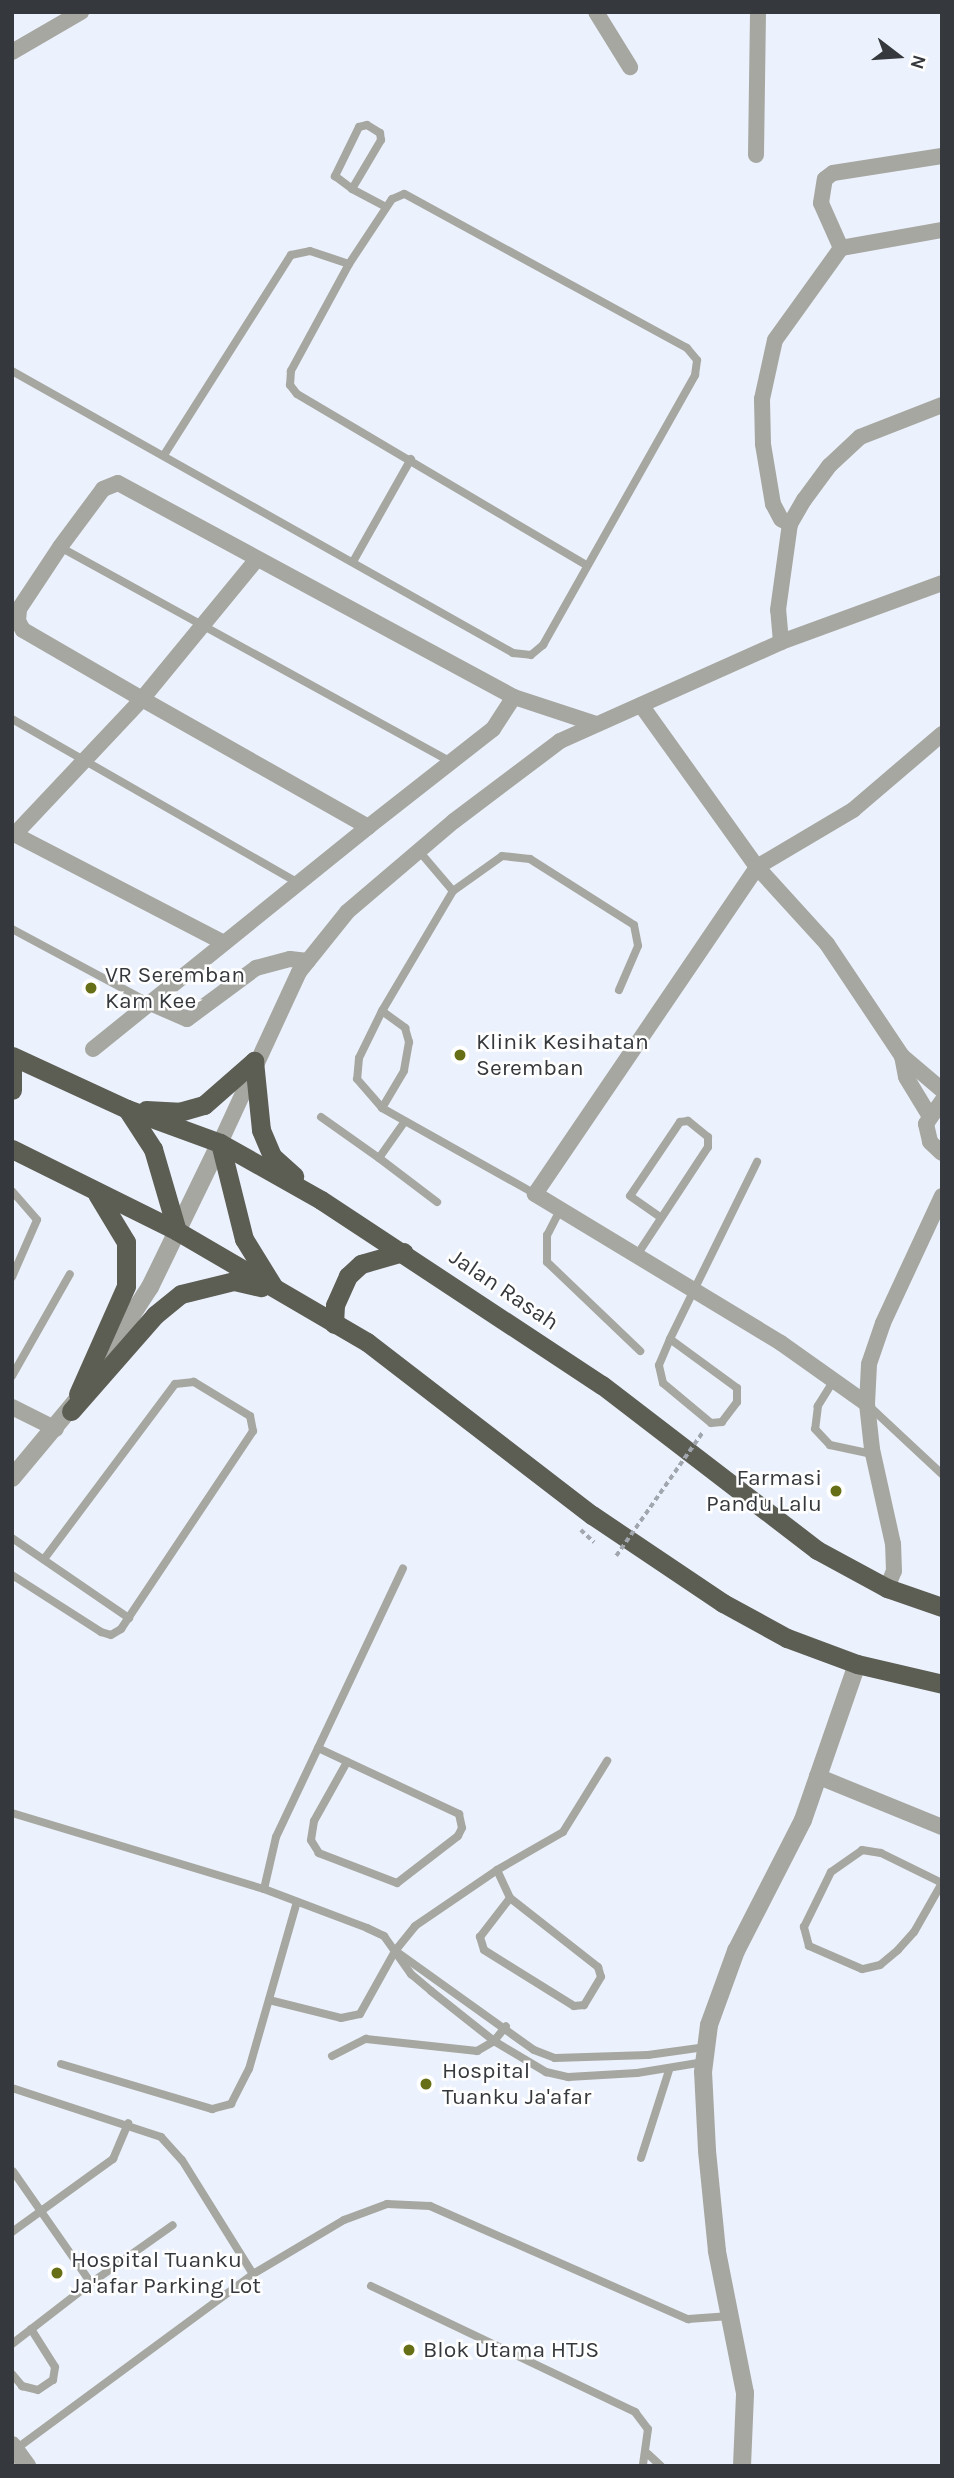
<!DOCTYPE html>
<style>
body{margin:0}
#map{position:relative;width:954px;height:2478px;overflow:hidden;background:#ecf2fd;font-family:Karla,sans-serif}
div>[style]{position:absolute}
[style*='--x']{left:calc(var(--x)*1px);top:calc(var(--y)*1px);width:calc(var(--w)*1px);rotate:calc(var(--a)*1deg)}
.path>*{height:3.5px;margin-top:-1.75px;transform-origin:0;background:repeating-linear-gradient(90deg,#a2a6ae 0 5px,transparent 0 8.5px)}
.service>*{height:8px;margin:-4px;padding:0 4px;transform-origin:4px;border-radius:4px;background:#a6a7a1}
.minor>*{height:16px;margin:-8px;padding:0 8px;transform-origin:8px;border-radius:8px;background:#a6a7a1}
.tertiary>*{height:18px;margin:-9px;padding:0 9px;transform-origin:9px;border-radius:9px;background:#a6a7a1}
.trunk>*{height:19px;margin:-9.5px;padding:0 9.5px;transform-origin:9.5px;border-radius:9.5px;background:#5c5e54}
.path-bridge>*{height:3.5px;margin-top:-1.75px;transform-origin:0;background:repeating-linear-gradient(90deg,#a2a6ae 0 5px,transparent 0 8.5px)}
.dots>*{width:19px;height:19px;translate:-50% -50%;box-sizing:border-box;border:4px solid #fff;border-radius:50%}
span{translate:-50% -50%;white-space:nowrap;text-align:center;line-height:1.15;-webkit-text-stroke:5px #fff;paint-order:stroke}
.poi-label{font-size:23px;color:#35383c}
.left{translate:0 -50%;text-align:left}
.right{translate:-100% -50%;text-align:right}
.street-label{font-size:23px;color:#35383c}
.frame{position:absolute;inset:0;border:14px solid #35383c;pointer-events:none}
.north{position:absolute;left:863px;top:21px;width:70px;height:70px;-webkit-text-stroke:5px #fff;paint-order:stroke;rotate:107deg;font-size:19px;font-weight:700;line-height:28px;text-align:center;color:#35383c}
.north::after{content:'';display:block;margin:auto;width:24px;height:32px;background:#35383c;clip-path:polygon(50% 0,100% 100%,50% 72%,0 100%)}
</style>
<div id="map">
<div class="path">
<i style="--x:581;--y:1530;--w:18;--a:43"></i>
</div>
<div class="service">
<i style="--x:352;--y:189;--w:57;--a:-59.4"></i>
<i style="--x:381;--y:140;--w:7;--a:-98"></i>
<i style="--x:380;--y:133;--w:15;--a:-148"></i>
<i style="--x:367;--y:125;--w:8;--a:166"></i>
<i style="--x:359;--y:127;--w:55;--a:116.1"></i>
<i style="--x:335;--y:176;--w:21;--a:37"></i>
<i style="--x:352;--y:189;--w:38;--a:28"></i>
<i style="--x:12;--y:371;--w:575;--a:29.37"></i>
<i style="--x:513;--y:653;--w:18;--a:6"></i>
<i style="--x:531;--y:655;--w:16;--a:-40"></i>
<i style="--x:543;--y:645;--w:310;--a:-60.6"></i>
<i style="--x:695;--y:375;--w:15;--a:-82"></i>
<i style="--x:697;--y:360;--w:16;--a:-130"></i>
<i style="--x:687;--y:348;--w:322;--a:-151.4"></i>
<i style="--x:404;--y:194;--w:13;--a:157"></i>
<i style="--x:392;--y:199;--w:78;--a:123.5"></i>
<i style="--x:349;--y:264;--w:122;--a:118.5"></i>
<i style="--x:291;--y:371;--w:14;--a:94"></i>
<i style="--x:290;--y:385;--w:11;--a:52"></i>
<i style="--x:297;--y:394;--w:336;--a:30.6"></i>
<i style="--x:164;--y:455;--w:237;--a:-57.6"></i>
<i style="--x:291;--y:255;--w:19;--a:-12"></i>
<i style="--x:310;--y:251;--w:41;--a:18.4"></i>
<i style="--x:60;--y:547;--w:448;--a:28.8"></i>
<i style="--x:354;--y:560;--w:116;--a:-60.6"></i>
<i style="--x:12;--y:719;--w:330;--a:29.8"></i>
<i style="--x:419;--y:851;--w:52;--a:49.6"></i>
<i style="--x:453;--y:891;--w:139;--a:120.6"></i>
<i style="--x:382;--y:1011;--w:52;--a:116.1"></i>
<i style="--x:359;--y:1058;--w:21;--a:95"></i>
<i style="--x:357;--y:1079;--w:38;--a:49"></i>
<i style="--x:382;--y:1108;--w:176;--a:29.3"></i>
<i style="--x:453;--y:891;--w:60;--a:-35.5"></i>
<i style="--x:502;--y:856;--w:28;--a:6"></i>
<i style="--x:530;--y:859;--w:123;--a:32.4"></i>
<i style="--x:634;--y:925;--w:21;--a:79"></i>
<i style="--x:638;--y:946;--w:48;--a:113.4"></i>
<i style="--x:12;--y:929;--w:157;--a:28.2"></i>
<i style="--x:382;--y:1011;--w:29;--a:36"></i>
<i style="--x:405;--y:1028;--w:15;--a:74"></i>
<i style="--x:409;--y:1042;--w:29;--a:100"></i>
<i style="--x:404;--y:1071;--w:43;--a:120.7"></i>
<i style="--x:321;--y:1117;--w:71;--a:35.3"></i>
<i style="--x:379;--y:1158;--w:45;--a:-54.9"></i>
<i style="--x:379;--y:1158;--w:73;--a:37.2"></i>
<i style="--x:12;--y:1191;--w:38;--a:49"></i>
<i style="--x:37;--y:1220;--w:62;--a:113.7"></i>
<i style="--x:560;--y:1210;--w:28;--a:117"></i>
<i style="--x:547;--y:1235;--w:27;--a:90"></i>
<i style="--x:547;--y:1262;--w:129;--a:43.7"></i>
<i style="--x:637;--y:1255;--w:129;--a:-56.7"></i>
<i style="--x:708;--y:1147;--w:10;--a:-90"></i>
<i style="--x:708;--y:1137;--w:26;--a:-141"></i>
<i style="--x:688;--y:1121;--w:8;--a:173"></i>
<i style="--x:680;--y:1122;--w:89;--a:124"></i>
<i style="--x:630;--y:1196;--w:38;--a:35"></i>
<i style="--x:670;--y:1339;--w:83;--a:36.2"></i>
<i style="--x:737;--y:1388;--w:14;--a:90"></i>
<i style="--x:737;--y:1402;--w:25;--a:127"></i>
<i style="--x:722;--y:1422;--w:11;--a:175"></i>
<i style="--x:711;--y:1423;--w:62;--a:-140.2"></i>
<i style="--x:663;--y:1383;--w:18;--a:-103"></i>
<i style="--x:659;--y:1365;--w:28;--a:-67"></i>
<i style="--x:670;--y:1339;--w:55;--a:-63.9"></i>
<i style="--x:694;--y:1290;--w:143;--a:-63.8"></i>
<i style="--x:12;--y:1376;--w:117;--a:-60.4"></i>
<i style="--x:834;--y:1380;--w:31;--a:122"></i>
<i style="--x:818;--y:1406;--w:23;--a:97"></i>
<i style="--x:815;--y:1429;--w:22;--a:47"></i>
<i style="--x:830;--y:1445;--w:43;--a:12.1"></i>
<i style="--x:869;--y:1406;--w:100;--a:43"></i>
<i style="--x:12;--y:1538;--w:142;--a:34.4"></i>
<i style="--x:12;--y:1575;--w:106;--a:32.6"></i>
<i style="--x:101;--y:1632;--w:10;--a:17"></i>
<i style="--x:111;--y:1635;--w:12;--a:-31"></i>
<i style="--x:121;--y:1629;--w:238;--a:-56.3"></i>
<i style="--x:253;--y:1431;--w:15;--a:-101"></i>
<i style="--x:250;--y:1416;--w:66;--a:-148.7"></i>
<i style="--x:194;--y:1382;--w:19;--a:174"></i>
<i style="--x:175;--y:1384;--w:219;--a:126.8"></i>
<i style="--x:318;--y:1748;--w:156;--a:25.1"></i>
<i style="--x:459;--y:1814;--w:14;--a:78"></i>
<i style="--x:462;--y:1828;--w:9;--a:117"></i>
<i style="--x:458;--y:1836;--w:77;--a:142.4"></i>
<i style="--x:397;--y:1883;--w:84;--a:-159"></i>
<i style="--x:319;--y:1853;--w:15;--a:-122"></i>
<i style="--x:311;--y:1840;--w:19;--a:-81"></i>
<i style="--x:314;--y:1821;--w:68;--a:-60.8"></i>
<i style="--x:12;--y:1813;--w:263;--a:16.8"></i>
<i style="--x:264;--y:1889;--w:110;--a:20.7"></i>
<i style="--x:367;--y:1928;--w:19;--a:25"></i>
<i style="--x:384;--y:1936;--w:47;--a:54.6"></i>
<i style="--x:411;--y:1974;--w:26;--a:40"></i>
<i style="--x:431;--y:1991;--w:80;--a:38.4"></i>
<i style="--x:494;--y:2041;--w:61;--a:30.8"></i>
<i style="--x:546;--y:2072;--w:23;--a:13"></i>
<i style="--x:568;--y:2077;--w:69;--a:-3.3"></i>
<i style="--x:637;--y:2073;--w:68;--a:-9.3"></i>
<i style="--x:862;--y:1850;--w:19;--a:9"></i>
<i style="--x:881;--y:1853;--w:68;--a:26.2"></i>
<i style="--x:942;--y:1883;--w:56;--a:119.7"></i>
<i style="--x:914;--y:1932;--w:24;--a:132"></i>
<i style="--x:898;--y:1950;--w:23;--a:140"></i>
<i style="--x:880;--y:1965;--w:18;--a:167"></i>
<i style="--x:862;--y:1969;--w:58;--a:-156.5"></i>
<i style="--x:809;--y:1946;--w:20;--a:-105"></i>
<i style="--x:804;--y:1927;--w:61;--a:-63.9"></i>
<i style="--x:831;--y:1872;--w:38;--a:-35"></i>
<i style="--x:497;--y:1870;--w:31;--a:65"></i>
<i style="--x:510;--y:1898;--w:112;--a:38.1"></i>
<i style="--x:598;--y:1967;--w:10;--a:73"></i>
<i style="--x:601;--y:1977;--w:33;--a:121"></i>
<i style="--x:584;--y:2005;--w:10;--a:174"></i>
<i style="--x:574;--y:2006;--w:106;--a:-148.1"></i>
<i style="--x:484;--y:1950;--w:14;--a:-107"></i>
<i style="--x:480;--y:1937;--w:49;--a:-52.4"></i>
<i style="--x:264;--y:1889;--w:53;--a:-77"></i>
<i style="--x:276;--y:1837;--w:297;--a:-64.7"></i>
<i style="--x:397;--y:1952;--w:168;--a:35.6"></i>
<i style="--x:534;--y:2050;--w:22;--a:21"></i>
<i style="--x:555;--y:2058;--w:93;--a:-1.8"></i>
<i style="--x:648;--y:2055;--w:59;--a:-7.9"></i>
<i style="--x:269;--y:2000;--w:74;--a:14"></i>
<i style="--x:341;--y:2018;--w:19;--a:-12"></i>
<i style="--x:360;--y:2014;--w:72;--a:-60.9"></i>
<i style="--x:395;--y:1951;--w:32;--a:-51"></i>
<i style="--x:415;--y:1926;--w:99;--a:-34.3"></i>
<i style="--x:497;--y:1870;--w:76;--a:-29.9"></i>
<i style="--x:563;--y:1832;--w:84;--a:-58.2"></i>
<i style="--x:332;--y:2056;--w:38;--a:-27"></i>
<i style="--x:366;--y:2039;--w:112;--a:6.2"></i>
<i style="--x:477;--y:2051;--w:20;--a:-30"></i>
<i style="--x:494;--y:2041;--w:19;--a:-51"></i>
<i style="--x:61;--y:2064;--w:158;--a:16.6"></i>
<i style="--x:212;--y:2109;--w:20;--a:-15"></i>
<i style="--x:231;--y:2104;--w:39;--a:-63"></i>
<i style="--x:249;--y:2069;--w:174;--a:-74"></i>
<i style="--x:12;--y:2088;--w:157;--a:18.2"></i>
<i style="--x:161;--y:2137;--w:31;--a:48"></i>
<i style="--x:182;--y:2160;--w:134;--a:58.1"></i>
<i style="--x:641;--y:2158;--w:92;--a:-72.3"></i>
<i style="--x:12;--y:2232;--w:125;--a:-35.9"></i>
<i style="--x:113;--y:2159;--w:39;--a:-67"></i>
<i style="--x:91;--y:2283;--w:100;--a:-35.3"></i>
<i style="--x:371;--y:2286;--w:293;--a:25.5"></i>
<i style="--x:635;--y:2412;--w:21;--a:53"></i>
<i style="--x:648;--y:2429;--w:37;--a:98"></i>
<i style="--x:12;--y:2344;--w:100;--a:-37.7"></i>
<i style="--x:91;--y:2283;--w:136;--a:-124.9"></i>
<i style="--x:12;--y:2374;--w:16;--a:50"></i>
<i style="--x:22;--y:2386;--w:16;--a:14"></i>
<i style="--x:38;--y:2390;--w:18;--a:-34"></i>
<i style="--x:53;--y:2380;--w:13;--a:-81"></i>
<i style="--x:55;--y:2367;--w:45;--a:-122.3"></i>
<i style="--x:16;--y:2449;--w:295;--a:-36.4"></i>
<i style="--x:253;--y:2274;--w:106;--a:-30.7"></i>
<i style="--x:344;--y:2220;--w:46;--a:-20.4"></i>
<i style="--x:387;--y:2204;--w:43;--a:2.7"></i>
<i style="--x:430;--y:2206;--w:282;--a:23.7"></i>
<i style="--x:688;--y:2319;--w:42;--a:-4.1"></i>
<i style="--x:648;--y:2454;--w:18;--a:43"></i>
</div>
<div class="minor">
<i style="--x:596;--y:12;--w:65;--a:58.3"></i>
<i style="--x:12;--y:52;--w:80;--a:-30.1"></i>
<i style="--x:756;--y:155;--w:143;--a:-89.2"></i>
<i style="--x:841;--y:248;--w:49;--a:-114"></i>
<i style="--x:821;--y:203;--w:24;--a:-81"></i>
<i style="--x:825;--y:179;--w:10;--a:-37"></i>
<i style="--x:833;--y:173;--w:110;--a:-8.9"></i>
<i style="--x:790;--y:524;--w:10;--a:-151"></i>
<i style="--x:781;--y:519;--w:17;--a:-118"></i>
<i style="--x:773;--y:504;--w:61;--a:-99.5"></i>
<i style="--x:763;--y:444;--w:45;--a:-91.3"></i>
<i style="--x:762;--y:399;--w:60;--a:-77.6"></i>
<i style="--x:775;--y:340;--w:113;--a:-54.3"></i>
<i style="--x:841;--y:248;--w:103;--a:-10.1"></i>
<i style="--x:257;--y:559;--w:181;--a:129.4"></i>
<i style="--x:142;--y:699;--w:260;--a:29.5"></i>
<i style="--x:368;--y:827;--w:159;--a:-38.1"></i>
<i style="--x:493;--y:729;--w:38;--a:-57"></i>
<i style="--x:781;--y:642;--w:32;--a:-95"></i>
<i style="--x:778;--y:610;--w:87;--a:-82.1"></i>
<i style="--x:790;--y:524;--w:28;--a:-60"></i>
<i style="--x:804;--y:500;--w:42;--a:-53.7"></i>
<i style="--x:829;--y:466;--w:42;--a:-43.1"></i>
<i style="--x:860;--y:437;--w:88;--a:-21.3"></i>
<i style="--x:641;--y:705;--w:199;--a:54.4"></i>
<i style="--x:757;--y:867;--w:104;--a:47.7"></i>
<i style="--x:827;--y:944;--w:135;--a:56.2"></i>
<i style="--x:902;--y:1056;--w:52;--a:40.4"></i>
<i style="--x:12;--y:833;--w:239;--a:27.4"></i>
<i style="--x:15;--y:834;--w:185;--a:-46.7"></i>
<i style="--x:142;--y:699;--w:138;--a:-149.9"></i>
<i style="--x:23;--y:630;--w:10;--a:-119"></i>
<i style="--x:18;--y:621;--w:12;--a:-85"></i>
<i style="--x:19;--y:609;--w:74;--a:-56.5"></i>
<i style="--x:60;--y:547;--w:72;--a:-53.4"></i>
<i style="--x:103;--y:489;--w:16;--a:-22"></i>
<i style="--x:118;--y:483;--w:450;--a:28.4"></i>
<i style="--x:514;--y:697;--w:86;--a:18.2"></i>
<i style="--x:150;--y:1003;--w:40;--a:23.4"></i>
<i style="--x:187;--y:1019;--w:86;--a:-36.5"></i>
<i style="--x:256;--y:968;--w:35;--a:-15"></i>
<i style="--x:290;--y:959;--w:18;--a:6"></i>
<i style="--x:93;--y:1049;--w:353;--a:-38.9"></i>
<i style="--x:902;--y:1056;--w:21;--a:79"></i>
<i style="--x:906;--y:1077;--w:44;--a:58.8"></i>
<i style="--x:942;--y:1101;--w:28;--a:125"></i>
<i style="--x:926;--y:1124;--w:18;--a:77"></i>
<i style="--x:930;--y:1142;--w:16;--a:43"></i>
<i style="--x:220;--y:1143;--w:188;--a:-65.2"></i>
<i style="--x:299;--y:972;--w:77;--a:-51.3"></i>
<i style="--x:347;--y:912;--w:140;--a:-40.4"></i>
<i style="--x:454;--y:821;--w:133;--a:-37"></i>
<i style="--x:560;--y:741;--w:242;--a:-24.1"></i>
<i style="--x:781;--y:642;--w:171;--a:-20.1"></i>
<i style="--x:867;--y:1404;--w:105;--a:-144.7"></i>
<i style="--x:781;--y:1343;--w:288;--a:-148.8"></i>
<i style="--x:535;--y:1194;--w:395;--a:-55.8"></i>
<i style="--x:757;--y:867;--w:112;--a:-30.7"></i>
<i style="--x:853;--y:810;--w:117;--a:-40.5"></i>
<i style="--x:12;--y:1407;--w:49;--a:26.6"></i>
<i style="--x:887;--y:1588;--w:18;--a:-68"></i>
<i style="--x:894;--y:1571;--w:27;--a:-92"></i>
<i style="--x:893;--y:1544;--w:97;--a:-102.5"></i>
<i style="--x:872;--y:1449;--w:45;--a:-96.3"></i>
<i style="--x:867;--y:1404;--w:40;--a:-87.1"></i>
<i style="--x:869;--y:1364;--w:43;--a:-71.1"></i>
<i style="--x:883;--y:1323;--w:140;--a:-65.1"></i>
<i style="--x:817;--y:1776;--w:135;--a:22.2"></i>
</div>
<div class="tertiary">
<i style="--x:92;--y:1376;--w:106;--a:-56.9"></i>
<i style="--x:150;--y:1287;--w:160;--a:-64.1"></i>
<i style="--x:12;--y:1478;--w:102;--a:-50.2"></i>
<i style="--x:12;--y:2445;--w:26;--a:54"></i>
<i style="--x:742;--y:2466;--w:73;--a:-87.6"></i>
<i style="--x:745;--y:2393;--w:145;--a:-101.2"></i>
<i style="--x:717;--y:2251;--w:101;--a:-95.7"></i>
<i style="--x:707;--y:2150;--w:78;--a:-92.9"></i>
<i style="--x:703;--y:2072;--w:47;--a:-82.7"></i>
<i style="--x:709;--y:2025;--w:79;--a:-70"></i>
<i style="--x:736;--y:1951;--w:147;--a:-62.9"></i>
<i style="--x:803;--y:1820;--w:165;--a:-70.9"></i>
</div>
<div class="trunk">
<i style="--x:12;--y:1056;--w:127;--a:24.7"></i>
<i style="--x:127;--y:1109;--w:99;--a:20.1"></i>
<i style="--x:220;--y:1143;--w:116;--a:29.4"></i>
<i style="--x:321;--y:1200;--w:336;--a:33.4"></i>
<i style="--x:602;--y:1385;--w:271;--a:37.5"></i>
<i style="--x:817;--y:1550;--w:80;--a:28.5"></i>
<i style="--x:887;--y:1588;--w:58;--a:19.1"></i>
<i style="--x:254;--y:1061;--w:69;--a:84.2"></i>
<i style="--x:261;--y:1130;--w:28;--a:67"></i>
<i style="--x:272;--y:1156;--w:30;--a:42"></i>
<i style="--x:12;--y:1066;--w:24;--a:90"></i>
<i style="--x:127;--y:1109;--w:48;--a:57"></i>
<i style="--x:153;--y:1149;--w:85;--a:73.7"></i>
<i style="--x:146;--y:1110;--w:33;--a:3"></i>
<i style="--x:179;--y:1112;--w:26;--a:-16"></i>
<i style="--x:204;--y:1105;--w:67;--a:-41.3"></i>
<i style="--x:220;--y:1143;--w:99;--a:76"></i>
<i style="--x:244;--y:1239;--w:55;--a:58.3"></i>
<i style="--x:12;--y:1149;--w:184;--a:26.4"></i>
<i style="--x:177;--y:1231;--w:220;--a:30.3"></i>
<i style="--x:367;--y:1342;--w:284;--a:37.6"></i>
<i style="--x:592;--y:1515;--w:158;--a:33.9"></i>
<i style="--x:723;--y:1603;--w:73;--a:28.7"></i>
<i style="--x:787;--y:1638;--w:75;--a:20.4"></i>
<i style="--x:857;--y:1664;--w:87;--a:13.2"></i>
<i style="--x:334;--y:1324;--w:19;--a:-87"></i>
<i style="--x:335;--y:1305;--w:32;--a:-66"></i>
<i style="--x:348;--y:1276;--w:18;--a:-43"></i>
<i style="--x:361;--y:1264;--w:44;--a:-15.9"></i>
<i style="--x:78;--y:1394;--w:118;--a:-66"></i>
<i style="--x:126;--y:1286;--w:44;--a:-90"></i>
<i style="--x:126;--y:1242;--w:56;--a:-121.1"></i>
<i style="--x:71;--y:1411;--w:128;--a:-48.8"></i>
<i style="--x:155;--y:1315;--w:33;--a:-39"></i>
<i style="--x:181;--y:1294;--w:55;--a:-13.8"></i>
<i style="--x:234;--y:1281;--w:28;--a:13"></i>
</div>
<div class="path-bridge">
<i style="--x:616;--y:1556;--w:150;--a:-55"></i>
</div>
<div class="dots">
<i style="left:91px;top:988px;background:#676f16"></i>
<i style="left:460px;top:1055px;background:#676f16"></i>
<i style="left:836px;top:1491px;background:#676f16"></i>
<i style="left:426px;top:2084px;background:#676f16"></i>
<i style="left:57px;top:2273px;background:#676f16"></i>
<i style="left:409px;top:2350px;background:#676f16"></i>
</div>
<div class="poi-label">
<span class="left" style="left:105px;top:988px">VR Seremban<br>Kam Kee</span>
<span class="left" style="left:476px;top:1055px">Klinik Kesihatan<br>Seremban</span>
<span class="right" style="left:822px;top:1491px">Farmasi<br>Pandu Lalu</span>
<span class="left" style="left:442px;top:2084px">Hospital<br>Tuanku Ja'afar</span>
<span class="left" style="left:71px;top:2273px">Hospital Tuanku<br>Ja'afar Parking Lot</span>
<span class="left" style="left:423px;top:2350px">Blok Utama HTJS</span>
</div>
<div class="street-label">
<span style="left:504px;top:1290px;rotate:34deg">Jalan Rasah</span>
</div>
<div class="frame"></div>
<div class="north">N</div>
</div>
